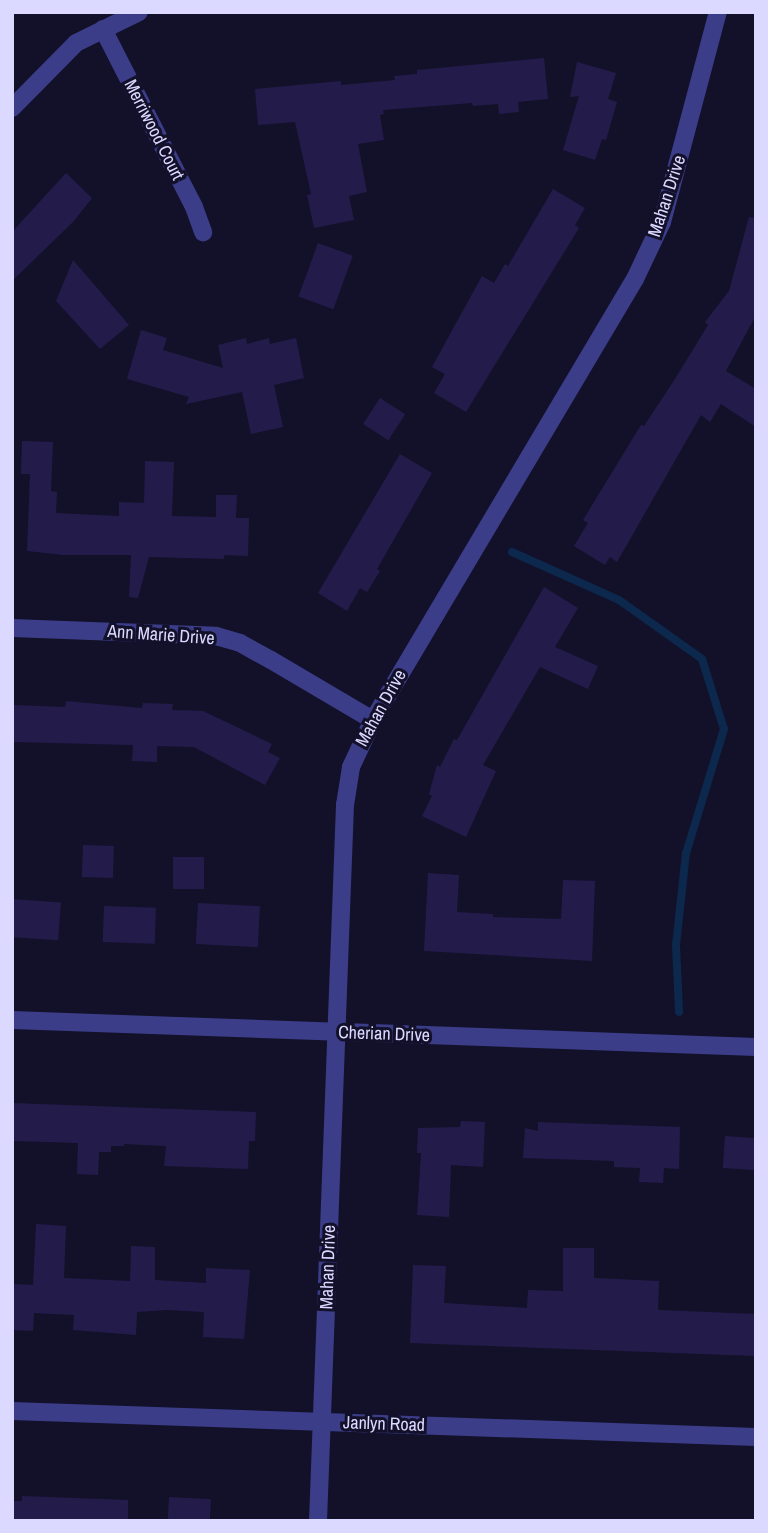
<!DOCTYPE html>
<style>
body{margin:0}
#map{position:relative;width:768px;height:1533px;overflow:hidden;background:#13102a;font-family:"Archivo Narrow",sans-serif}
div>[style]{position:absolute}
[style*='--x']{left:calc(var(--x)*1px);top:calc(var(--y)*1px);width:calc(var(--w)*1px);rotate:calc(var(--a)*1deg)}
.stream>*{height:8px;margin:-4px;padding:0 4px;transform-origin:4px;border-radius:4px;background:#0c284d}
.building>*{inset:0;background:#231c4b;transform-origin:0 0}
.minor>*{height:18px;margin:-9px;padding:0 9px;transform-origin:9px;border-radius:9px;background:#3b3d89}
span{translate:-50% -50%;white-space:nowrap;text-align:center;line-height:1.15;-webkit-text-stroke:6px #13102a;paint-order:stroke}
.street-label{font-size:18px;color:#dbd9ff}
.frame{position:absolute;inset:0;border:14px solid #dbd9ff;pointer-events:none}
</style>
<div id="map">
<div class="stream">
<i style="--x:512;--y:552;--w:117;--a:24.2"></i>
<i style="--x:619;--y:600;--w:102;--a:35.4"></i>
<i style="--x:702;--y:659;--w:73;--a:72.6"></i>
<i style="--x:724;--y:729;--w:130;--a:107"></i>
<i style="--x:686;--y:853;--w:93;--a:96.2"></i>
<i style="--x:676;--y:945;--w:67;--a:87.4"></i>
</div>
<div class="building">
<i style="clip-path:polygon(544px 58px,548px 99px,518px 102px,519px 112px,499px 114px,498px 104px,473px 106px,472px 103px,383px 110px,384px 114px,380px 115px,384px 140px,358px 144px,367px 192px,349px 196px,354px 220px,314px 228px,307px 195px,311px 194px,295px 122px,258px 125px,255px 89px,341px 81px,341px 85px,395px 80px,394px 76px,417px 74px,417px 70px)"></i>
<i style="clip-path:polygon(577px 62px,616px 73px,608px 99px,617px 102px,606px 140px,602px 139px,595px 160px,563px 150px,579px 96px,570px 97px)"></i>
<i style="clip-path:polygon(66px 173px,92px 198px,73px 222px,12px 281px,12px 232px)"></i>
<i style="clip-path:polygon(553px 189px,585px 208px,575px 225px,579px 228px,466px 412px,434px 393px,445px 374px,432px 367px,482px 276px,494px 283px,505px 264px,508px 266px)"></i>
<i style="clip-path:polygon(749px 217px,756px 218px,756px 315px,726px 371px,756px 389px,756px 427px,721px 404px,710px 422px,701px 415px,617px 562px,610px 557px,605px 565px,574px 546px,588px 523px,583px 520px,641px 425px,644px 426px,675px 379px,708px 325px,705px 322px,729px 291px)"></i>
<i style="left:318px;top:243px;width:37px;height:57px;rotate:20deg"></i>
<i style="clip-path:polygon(73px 260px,129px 325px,100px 349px,56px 301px)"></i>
<i style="clip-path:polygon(141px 330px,167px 338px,163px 350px,223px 368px,218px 345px,246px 338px,247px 344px,269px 338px,270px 344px,296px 338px,304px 378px,274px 385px,283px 427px,251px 434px,242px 392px,186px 404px,189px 397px,127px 379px)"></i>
<i style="left:380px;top:398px;width:30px;height:31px;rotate:33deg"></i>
<i style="clip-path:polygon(22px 441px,53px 442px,51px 491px,57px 492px,56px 513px,119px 516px,119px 502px,144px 503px,145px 461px,174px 462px,172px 516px,216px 517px,216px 495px,237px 495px,236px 518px,249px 518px,248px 556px,224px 555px,224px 559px,149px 557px,138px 598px,129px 597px,131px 555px,63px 555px,27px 551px,30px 474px,21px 474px)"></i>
<i style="clip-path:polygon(400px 454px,432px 473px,377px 569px,380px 571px,367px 592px,360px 588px,347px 611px,318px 593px)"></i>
<i style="clip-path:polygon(544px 587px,578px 608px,555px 647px,598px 666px,588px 689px,540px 667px,483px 765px,496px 771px,466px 837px,422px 816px,432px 796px,429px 794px,437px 765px,440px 767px,454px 739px,457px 740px)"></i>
<i style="clip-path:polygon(66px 701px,142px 708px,143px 703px,173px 704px,172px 710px,203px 711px,272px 744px,268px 752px,280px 758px,265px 785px,194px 747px,157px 746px,157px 762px,132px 761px,133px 745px,12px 742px,12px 705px,65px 707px)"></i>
<i style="left:83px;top:845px;width:31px;height:32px;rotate:2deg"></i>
<i style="left:173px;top:857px;width:31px;height:32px"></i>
<i style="clip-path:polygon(428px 873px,459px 875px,457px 912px,493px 914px,493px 917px,561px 919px,563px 880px,595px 881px,592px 961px,424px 951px)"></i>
<i style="left:12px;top:899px;width:49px;height:38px;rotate:4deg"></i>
<i style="left:198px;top:903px;width:62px;height:41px;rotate:3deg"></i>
<i style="left:104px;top:906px;width:52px;height:36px;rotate:2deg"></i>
<i style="clip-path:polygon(12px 1103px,256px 1112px,255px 1141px,249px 1141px,248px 1169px,164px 1166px,166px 1146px,124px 1144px,124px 1146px,111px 1146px,111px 1152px,99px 1152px,98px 1175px,77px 1174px,78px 1143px,12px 1141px)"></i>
<i style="clip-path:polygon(461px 1121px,485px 1122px,483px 1167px,451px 1165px,449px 1217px,417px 1215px,421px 1153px,417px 1153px,418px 1128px,460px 1127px)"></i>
<i style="clip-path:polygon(538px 1122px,680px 1127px,679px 1169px,664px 1168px,663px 1183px,639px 1182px,640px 1168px,614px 1167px,614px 1161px,523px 1158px,525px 1128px,538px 1131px)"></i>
<i style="left:725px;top:1136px;width:31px;height:32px;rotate:4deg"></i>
<i style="clip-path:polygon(36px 1224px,66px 1226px,64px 1278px,130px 1281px,131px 1246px,155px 1247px,155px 1280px,206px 1283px,206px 1268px,250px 1270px,244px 1339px,203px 1337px,204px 1312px,167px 1310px,137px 1312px,136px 1335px,73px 1330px,74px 1315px,34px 1313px,33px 1331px,12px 1330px,12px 1284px,33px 1285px)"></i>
<i style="clip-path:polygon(563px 1248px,594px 1248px,594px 1278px,659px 1281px,658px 1310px,756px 1314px,756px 1356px,410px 1343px,413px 1265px,446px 1266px,444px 1303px,527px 1308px,528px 1290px,563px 1291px)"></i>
<i style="clip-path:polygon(22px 1496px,128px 1500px,128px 1521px,12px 1521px,12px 1501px,22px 1501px)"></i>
<i style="left:169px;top:1497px;width:42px;height:24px;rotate:3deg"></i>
</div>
<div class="minor">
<i style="--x:103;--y:29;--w:200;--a:62.9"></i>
<i style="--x:194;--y:207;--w:27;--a:70"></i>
<i style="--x:12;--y:108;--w:91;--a:-45.4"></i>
<i style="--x:76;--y:43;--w:70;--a:-26.2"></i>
<i style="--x:12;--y:628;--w:204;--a:2.2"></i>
<i style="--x:216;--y:636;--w:25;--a:16"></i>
<i style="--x:240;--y:643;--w:35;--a:29"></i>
<i style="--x:271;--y:660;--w:118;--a:30.5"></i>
<i style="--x:12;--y:1020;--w:744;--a:2.08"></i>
<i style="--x:12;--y:1411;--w:744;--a:2"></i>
<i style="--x:318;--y:1521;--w:717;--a:-87.84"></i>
<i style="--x:345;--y:805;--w:38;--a:-81"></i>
<i style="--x:351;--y:767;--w:52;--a:-64.9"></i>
<i style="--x:373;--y:720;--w:513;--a:-59.29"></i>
<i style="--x:635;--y:279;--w:63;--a:-64.7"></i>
<i style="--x:662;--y:222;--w:217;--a:-75.1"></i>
</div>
<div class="street-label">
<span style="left:154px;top:130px;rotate:63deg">Merriwood Court</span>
<span style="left:667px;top:196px;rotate:-72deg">Mahan Drive</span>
<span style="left:161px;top:635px;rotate:4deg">Ann Marie Drive</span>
<span style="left:381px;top:708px;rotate:-61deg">Mahan Drive</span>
<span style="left:384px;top:1034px;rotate:2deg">Cherian Drive</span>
<span style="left:328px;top:1267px;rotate:-88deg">Mahan Drive</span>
<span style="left:384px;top:1424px;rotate:2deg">Janlyn Road</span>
</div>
<div class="frame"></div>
</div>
